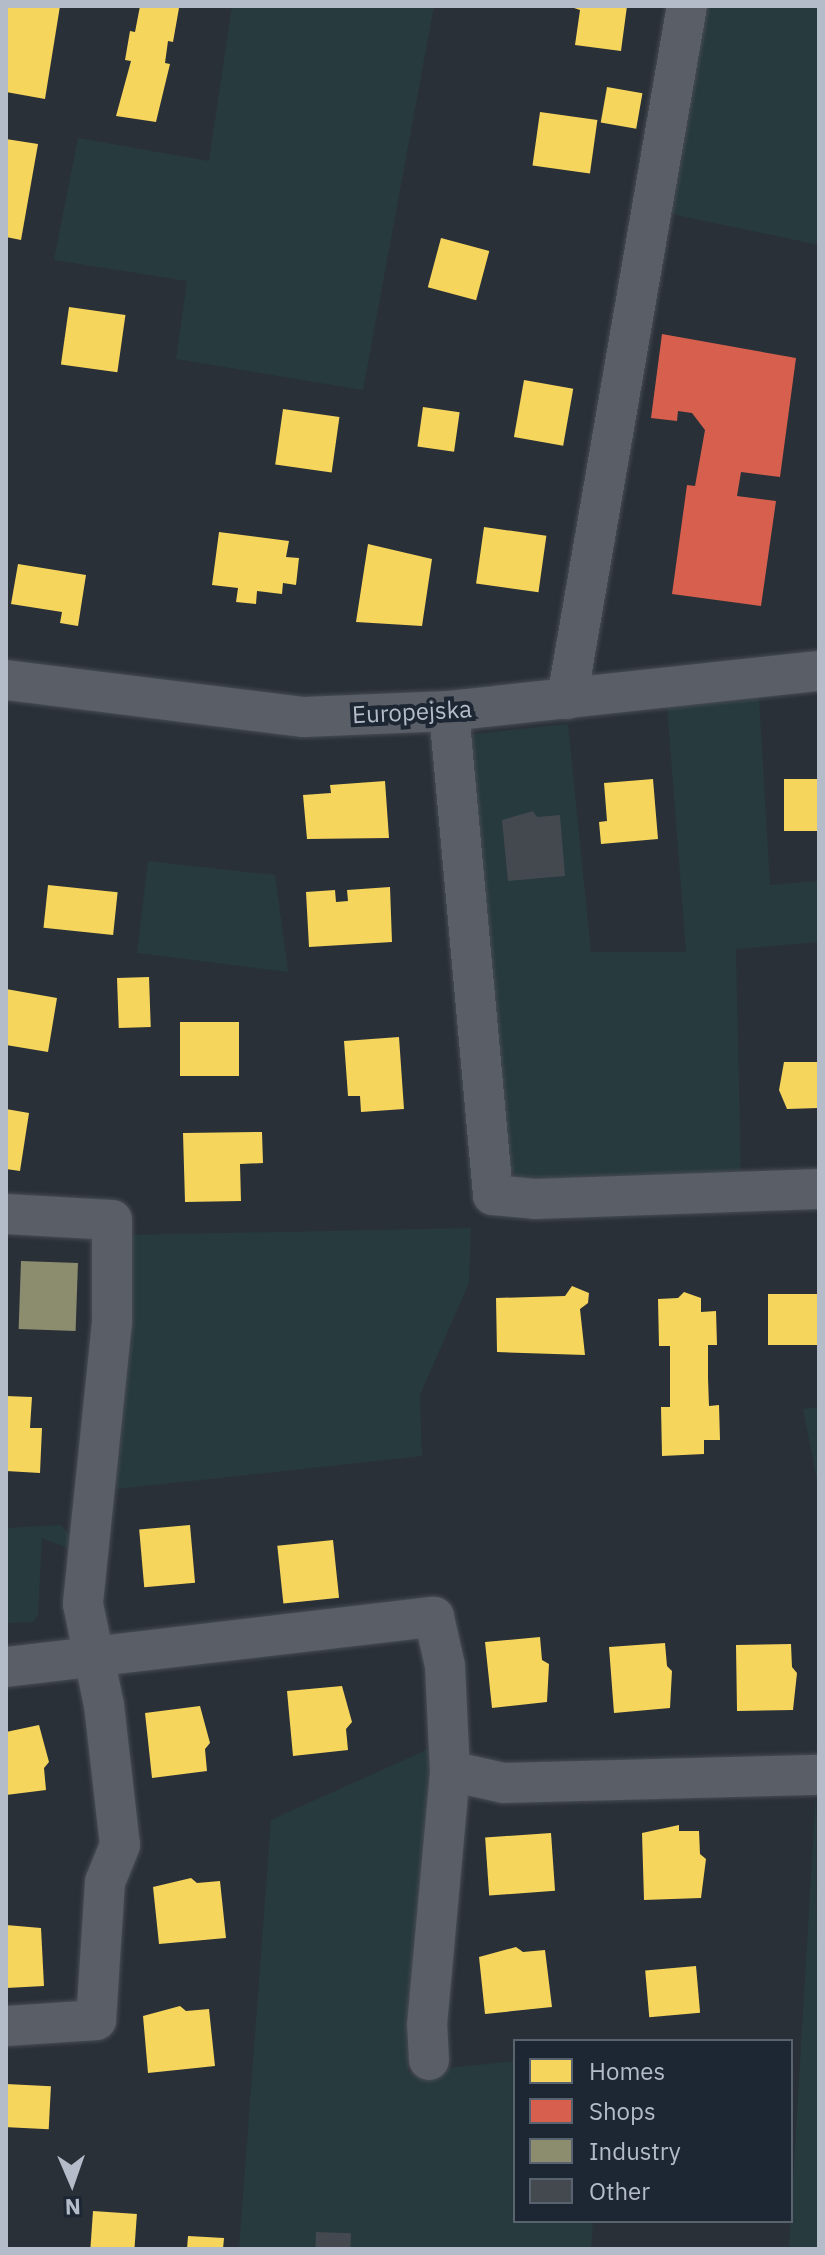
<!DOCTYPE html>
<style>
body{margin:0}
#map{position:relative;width:825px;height:2255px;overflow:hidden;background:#2a3038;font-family:"IBM Plex Sans",sans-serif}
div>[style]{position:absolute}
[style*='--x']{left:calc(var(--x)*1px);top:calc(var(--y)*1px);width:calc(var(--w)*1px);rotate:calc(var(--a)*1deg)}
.green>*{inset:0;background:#273a3e}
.homes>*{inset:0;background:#f6d55c;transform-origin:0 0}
.shops>*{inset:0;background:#d6604d}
.industry>*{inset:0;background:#8c8c6e;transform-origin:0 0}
.building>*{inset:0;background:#444950;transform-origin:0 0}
.roads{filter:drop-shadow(0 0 2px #484c53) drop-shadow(0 0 2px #484c53)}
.street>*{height:40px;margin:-20px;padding:0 20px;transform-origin:20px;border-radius:20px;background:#5a5e66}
span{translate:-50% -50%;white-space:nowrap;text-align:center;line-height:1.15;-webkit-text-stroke:8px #1d2633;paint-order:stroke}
.street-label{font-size:24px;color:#b4bcc9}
.frame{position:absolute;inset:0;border:8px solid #b4bcc9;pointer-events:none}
.legend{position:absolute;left:513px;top:2039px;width:280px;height:184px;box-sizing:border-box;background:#1d2633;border:2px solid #59626f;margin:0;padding:10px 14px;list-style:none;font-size:24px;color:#b4bcc9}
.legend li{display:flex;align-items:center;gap:16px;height:40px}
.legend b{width:40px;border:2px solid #59626f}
.north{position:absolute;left:32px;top:2143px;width:80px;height:80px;-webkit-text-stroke:6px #1d2633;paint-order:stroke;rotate:178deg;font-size:22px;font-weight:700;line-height:32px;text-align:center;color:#b4bcc9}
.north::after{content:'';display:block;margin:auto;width:28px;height:36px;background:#b4bcc9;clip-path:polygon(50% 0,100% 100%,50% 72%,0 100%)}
</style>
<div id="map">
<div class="green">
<i style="clip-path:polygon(232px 6px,434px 6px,363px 390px,176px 359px,187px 281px,54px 260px,78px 138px,209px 161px)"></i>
<i style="clip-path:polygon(697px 6px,819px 6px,819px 245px,671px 214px)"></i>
<i style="clip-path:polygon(759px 697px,770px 885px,819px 881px,819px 942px,736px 949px,741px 1180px,519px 1180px,508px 1165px,464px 735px,568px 724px,591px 952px,686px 952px,667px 706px)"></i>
<i style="clip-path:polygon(148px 861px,275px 875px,288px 972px,137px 953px)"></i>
<i style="clip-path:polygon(471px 1228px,469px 1283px,420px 1395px,422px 1456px,107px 1490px,125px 1235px)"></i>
<i style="clip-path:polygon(819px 1407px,819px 1491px,803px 1409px)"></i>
<i style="clip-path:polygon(61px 1525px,73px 1539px,73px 1550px,42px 1538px,38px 1615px,33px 1622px,6px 1623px,6px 1528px)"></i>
<i style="clip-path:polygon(435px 1746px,408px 2072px,515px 2061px,515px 2221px,593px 2221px,591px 2249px,239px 2249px,271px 1820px)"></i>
<i style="clip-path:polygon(816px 1791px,819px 2249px,789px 2249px)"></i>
</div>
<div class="homes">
<i style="clip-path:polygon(6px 6px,60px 6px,45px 99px,6px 92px)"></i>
<i style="clip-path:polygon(140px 6px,179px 8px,173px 42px,168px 41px,165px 63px,170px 64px,156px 122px,116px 116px,131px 61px,125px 60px,130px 31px,135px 32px)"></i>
<i style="clip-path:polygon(627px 6px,621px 51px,575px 45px,580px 10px,568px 6px)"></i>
<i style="left:607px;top:87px;width:36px;height:36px;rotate:10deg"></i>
<i style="left:540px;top:112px;width:58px;height:54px;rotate:8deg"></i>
<i style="clip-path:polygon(6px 139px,38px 144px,21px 240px,6px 237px)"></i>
<i style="left:441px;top:238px;width:50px;height:51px;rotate:15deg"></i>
<i style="left:69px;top:307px;width:57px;height:58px;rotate:8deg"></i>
<i style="left:524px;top:380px;width:50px;height:58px;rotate:10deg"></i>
<i style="left:423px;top:407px;width:37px;height:40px;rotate:8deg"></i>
<i style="left:283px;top:409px;width:57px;height:56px;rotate:8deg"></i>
<i style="left:484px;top:527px;width:63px;height:57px;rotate:8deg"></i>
<i style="clip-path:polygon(219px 532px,289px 541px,286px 557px,299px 558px,296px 585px,283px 583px,282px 594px,257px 591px,256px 604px,236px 602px,238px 588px,212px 585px)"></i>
<i style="clip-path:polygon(368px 544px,432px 559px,422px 626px,356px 622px)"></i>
<i style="clip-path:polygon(18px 564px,86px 575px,78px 626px,60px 623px,62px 612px,11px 604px)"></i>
<i style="clip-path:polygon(653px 779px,658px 839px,601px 844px,599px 822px,607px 821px,604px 783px)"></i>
<i style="left:819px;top:779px;width:52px;height:35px;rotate:90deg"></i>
<i style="clip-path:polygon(385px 781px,389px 838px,307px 839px,303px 795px,331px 793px,330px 785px)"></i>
<i style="left:48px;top:885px;width:70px;height:43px;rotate:6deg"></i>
<i style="clip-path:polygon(390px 887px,392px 942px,309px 947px,306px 892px,335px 890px,336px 902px,348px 901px,347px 890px)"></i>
<i style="left:149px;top:977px;width:50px;height:32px;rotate:88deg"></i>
<i style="clip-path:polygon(6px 989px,57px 998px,48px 1052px,6px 1045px)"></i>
<i style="left:180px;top:1022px;width:59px;height:54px"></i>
<i style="clip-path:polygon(399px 1037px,404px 1109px,361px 1112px,360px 1096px,348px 1096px,344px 1041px)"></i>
<i style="clip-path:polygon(784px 1062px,819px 1062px,819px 1108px,787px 1109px,779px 1090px)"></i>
<i style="clip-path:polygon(6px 1109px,29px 1113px,20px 1171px,6px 1169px)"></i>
<i style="clip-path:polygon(262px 1132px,263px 1163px,240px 1164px,241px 1201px,185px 1202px,183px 1133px)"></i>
<i style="clip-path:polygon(572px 1286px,589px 1293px,588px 1303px,580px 1309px,585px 1355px,497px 1352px,496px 1298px,565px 1296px)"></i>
<i style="clip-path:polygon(684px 1292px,701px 1298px,701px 1312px,716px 1311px,717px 1345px,708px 1345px,708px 1378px,709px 1406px,719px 1405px,720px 1440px,704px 1440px,704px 1454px,662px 1456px,661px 1407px,670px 1407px,670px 1346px,659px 1346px,658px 1299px,678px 1298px)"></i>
<i style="left:819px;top:1294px;width:51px;height:51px;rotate:90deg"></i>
<i style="clip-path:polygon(6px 1396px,32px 1397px,30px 1428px,42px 1428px,40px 1473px,6px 1471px)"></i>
<i style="left:190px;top:1525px;width:58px;height:51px;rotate:85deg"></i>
<i style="left:333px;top:1540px;width:58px;height:56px;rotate:84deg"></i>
<i style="clip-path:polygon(540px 1637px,542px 1660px,549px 1664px,547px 1702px,492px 1708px,485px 1642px)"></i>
<i style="clip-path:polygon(665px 1643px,667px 1666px,672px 1671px,670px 1708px,614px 1713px,609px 1647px)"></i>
<i style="clip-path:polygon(791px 1644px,792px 1667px,797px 1673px,793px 1710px,737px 1711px,736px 1645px)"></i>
<i style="clip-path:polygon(342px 1686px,352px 1722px,346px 1729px,348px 1750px,293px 1756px,287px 1691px)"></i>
<i style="clip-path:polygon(200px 1706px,210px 1743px,205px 1749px,207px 1771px,152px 1778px,145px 1713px)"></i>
<i style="clip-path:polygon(39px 1725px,49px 1762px,44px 1768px,46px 1790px,6px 1795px,6px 1732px)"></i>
<i style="clip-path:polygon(679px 1825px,679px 1831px,699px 1831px,700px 1854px,706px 1859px,701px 1898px,644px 1900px,642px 1833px)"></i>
<i style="left:551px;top:1833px;width:58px;height:66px;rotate:86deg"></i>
<i style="clip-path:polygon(191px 1878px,197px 1883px,220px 1881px,226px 1938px,159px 1944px,153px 1887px)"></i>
<i style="clip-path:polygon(6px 1925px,41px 1928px,44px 1986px,6px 1988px)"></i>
<i style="clip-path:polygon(516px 1947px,523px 1952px,545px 1950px,552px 2007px,485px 2014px,479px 1957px)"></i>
<i style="left:696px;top:1966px;width:47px;height:51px;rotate:85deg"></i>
<i style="clip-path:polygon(180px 2006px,186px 2011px,209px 2009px,215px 2066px,148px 2073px,143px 2016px)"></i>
<i style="left:6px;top:2084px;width:45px;height:43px;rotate:3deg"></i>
<i style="left:93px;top:2211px;width:44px;height:38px;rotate:4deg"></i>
<i style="clip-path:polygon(188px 2236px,224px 2238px,223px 2249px,187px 2249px)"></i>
</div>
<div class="shops">
<i style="clip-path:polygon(662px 334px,796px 358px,780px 477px,741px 472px,737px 496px,776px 501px,761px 606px,672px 594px,687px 485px,695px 486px,705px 430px,692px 413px,678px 411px,677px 421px,651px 418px)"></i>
</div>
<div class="industry">
<i style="left:21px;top:1261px;width:57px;height:68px;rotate:2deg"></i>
</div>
<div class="building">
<i style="clip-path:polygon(533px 811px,537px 817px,560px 815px,565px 876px,508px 881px,502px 820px)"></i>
<i style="left:316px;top:2232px;width:35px;height:17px;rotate:2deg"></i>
</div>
<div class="roads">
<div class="street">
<i style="--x:6;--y:680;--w:300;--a:7.1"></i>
<i style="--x:304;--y:717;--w:145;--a:-2.4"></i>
<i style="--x:449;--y:711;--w:372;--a:-6.2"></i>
<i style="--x:567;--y:699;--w:703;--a:-80.18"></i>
<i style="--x:449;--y:711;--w:486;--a:84.8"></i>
<i style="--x:493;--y:1195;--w:42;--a:5.4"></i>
<i style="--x:535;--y:1199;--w:284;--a:-2"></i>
<i style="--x:6;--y:1214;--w:106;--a:3.2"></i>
<i style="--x:112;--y:1220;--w:102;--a:90"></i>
<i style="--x:112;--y:1322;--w:283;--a:95.9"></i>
<i style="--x:83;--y:1604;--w:103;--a:78.3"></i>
<i style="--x:104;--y:1705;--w:141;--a:83.5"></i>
<i style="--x:120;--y:1845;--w:40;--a:112"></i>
<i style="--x:105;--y:1882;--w:138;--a:93.7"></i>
<i style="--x:96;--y:2020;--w:90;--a:176.2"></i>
<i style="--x:6;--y:1667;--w:431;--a:-6.7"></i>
<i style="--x:434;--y:1617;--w:50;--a:77.3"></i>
<i style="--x:445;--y:1666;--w:105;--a:87.3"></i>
<i style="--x:450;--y:1771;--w:55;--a:12.5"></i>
<i style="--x:504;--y:1783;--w:315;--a:-1.5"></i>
<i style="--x:429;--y:2060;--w:35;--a:-93"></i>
<i style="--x:427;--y:2025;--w:255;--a:-84.8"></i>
</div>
</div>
<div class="street-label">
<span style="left:412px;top:712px;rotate:-3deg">Europejska</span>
</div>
<div class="frame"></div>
<ul class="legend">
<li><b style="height:22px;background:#f6d55c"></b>Homes</li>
<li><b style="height:22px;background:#d6604d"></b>Shops</li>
<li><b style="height:22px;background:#8c8c6e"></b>Industry</li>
<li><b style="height:22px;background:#444950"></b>Other</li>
</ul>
<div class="north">N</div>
</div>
